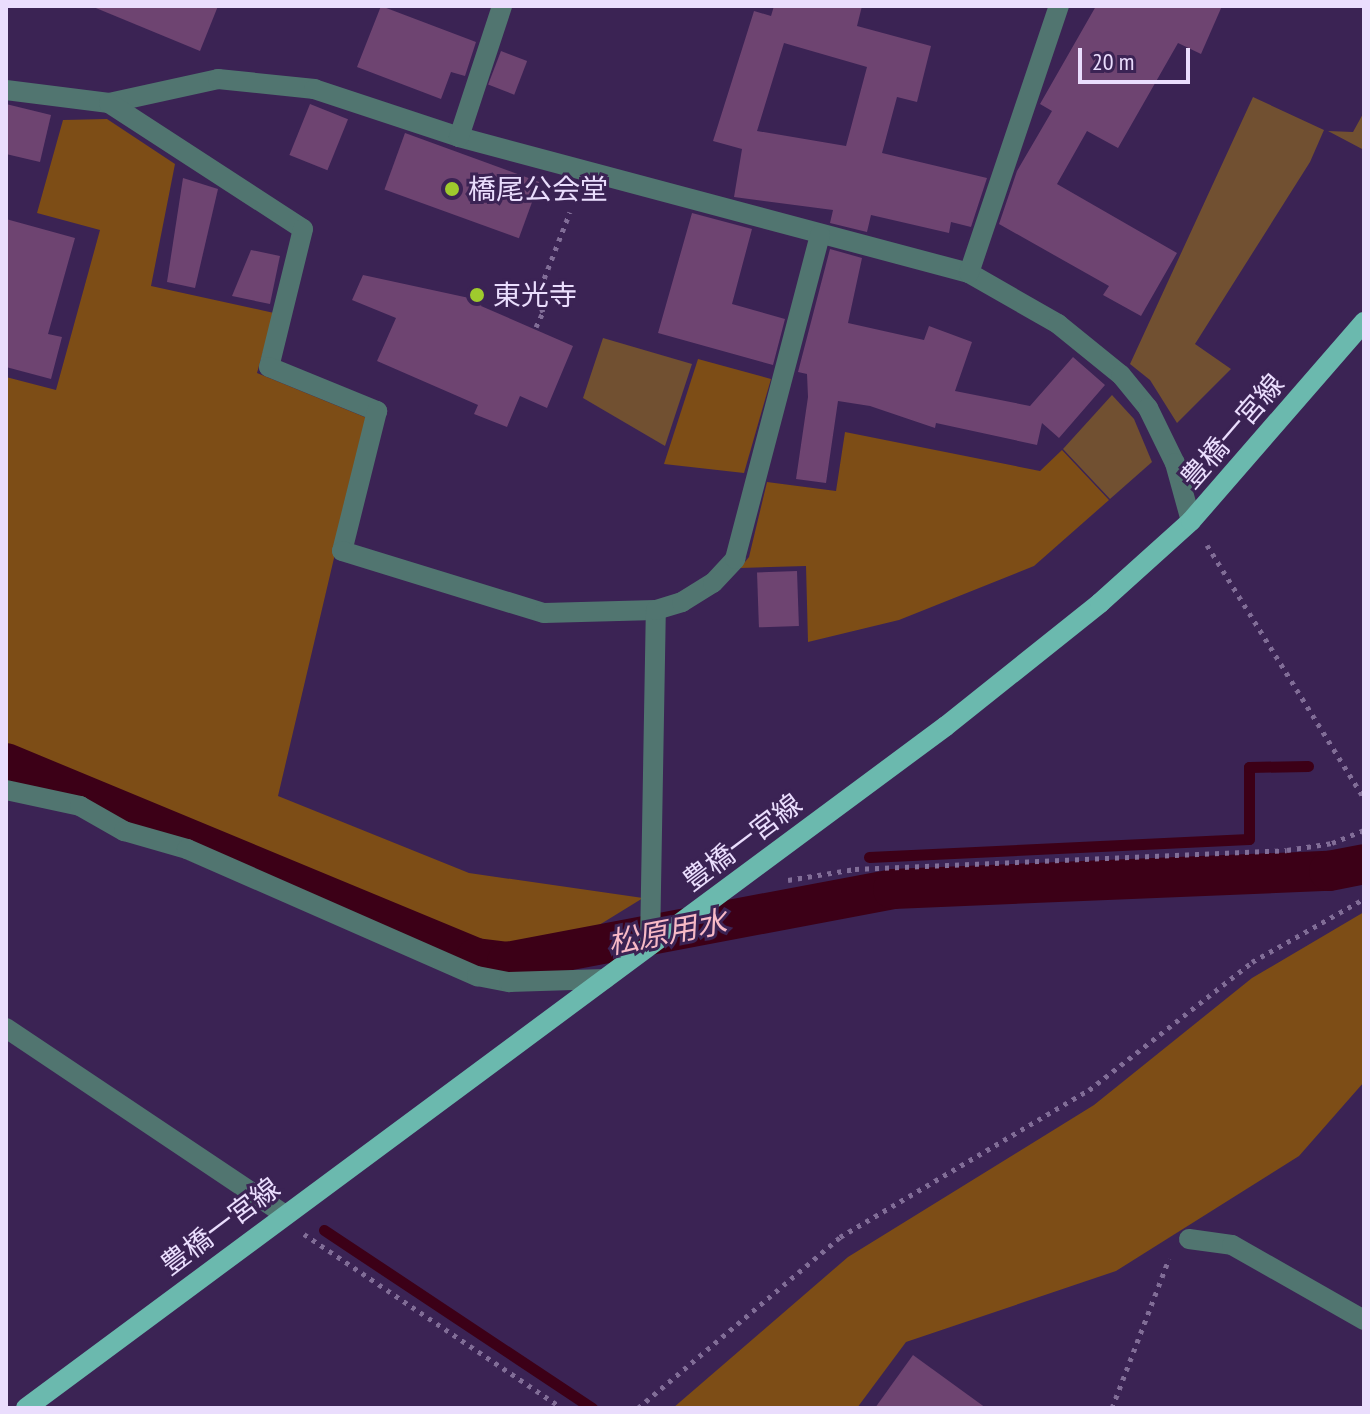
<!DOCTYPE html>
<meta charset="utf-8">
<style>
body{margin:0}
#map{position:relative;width:1370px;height:1414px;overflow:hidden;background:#3b2354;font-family:"PT Sans Narrow","Noto Sans JP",sans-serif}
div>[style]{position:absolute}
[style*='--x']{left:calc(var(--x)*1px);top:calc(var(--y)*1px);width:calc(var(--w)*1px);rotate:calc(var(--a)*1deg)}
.green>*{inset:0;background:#715031}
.forest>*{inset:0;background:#7d4d16}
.stream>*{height:11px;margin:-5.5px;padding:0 5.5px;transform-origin:5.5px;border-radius:5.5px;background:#3c0017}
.canal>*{height:40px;margin:-20px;padding:0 20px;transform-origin:20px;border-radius:20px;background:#3c0017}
.building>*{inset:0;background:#6e4471;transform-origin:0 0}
.path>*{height:5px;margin-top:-2.5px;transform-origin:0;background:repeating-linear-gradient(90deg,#816d97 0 4px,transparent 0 10px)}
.minor>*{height:20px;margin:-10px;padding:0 10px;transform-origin:10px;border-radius:10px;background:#517570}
.major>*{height:20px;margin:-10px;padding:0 10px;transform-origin:10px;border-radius:10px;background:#6bb9ae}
.dots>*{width:22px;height:22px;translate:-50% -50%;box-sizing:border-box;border:4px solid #3b2354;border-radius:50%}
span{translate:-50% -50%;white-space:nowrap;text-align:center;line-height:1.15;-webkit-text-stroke:6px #3b2354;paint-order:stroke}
.poi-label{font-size:28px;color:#eaddfd}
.left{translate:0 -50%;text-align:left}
.street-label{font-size:28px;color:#eaddfd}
.water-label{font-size:30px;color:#f7b9c6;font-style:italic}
.frame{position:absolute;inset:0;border:8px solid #eaddfd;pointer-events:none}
.scale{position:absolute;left:1078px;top:48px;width:112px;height:36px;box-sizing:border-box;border:4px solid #eaddfd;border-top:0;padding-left:10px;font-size:24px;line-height:28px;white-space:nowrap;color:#eaddfd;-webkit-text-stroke:6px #3b2354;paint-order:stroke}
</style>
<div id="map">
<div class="green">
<i style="clip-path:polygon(1253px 97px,1324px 130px,1310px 162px,1195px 344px,1231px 369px,1177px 423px,1150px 380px,1130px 364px)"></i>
<i style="clip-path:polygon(1364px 112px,1364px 150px,1328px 131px,1353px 132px)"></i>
<i style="clip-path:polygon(603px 338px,692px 364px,665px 446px,583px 398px)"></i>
<i style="clip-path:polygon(1112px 395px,1134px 419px,1152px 462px,1110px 499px,1063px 449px)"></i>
</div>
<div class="forest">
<i style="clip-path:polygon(107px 119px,175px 164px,151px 286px,274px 313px,257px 373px,367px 418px,278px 796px,469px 873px,643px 898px,565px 946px,507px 954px,479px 950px,6px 752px,6px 377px,56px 390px,100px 230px,37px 213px,63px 120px)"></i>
<i style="clip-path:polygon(698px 359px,771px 379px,744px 473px,664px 464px)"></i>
<i style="clip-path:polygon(845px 432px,1040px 471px,1062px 450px,1109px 500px,1034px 566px,899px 620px,808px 642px,806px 566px,740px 568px,749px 557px,767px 482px,836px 491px)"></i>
<i style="clip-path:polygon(1364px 912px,1364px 1082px,1299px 1156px,1116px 1271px,906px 1342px,857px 1408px,673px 1408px,848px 1257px,1094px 1105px,1252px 978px)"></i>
</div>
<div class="stream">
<i style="--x:869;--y:857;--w:380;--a:-2.7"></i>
<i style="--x:1249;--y:839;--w:72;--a:-90"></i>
<i style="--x:1249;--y:767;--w:59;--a:-1"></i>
<i style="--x:324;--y:1230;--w:322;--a:33.6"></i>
</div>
<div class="canal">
<i style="--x:6;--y:763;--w:509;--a:22.53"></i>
<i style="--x:476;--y:958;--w:31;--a:7"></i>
<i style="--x:507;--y:962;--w:393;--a:-10.7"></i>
<i style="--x:893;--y:889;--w:436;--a:-2.4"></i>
<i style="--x:1329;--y:871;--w:36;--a:-11"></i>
</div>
<div class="building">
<i style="clip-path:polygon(91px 6px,218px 6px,200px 51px)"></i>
<i style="clip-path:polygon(381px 6px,476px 42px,465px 76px,451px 72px,441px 99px,357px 67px)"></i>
<i style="clip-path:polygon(evenodd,774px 6px,862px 6px,857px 26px,931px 46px,917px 102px,897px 97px,882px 153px,987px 178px,971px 227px,951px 222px,949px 233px,871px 215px,867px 232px,830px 223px,833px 210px,734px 197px,742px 149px,713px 141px,754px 11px,771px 16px,774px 6px,784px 43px,867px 67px,846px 146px,757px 131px,784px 43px)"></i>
<i style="clip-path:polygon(1096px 6px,1222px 6px,1201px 54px,1178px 43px,1118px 148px,1087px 131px,1057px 184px,1177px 253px,1141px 316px,1103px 295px,1109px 286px,999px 224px,1017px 171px,1052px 111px,1040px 104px)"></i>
<i style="left:501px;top:51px;width:28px;height:36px;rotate:21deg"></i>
<i style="clip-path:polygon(6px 104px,51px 115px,40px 162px,6px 154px)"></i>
<i style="left:310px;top:104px;width:41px;height:55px;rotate:22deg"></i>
<i style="left:405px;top:133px;width:143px;height:60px;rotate:20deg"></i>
<i style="clip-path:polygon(183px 178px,218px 189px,195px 288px,167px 282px)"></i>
<i style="clip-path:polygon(692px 213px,752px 229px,732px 304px,785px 319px,773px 365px,658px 333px)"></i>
<i style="clip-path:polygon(6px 219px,75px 238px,48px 334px,62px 337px,51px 379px,6px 367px)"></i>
<i style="clip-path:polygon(830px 249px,862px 258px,848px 323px,924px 340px,929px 326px,972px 342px,955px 391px,1030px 406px,1073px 357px,1105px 385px,1059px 438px,1042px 423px,1037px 445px,936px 423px,935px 428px,870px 406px,838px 401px,826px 483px,796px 479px,808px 397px,807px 374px,798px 372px)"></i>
<i style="clip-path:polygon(251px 250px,280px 256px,270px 304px,232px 296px)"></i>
<i style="clip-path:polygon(363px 275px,483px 301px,481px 306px,573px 346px,547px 408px,520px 396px,507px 427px,474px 414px,478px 405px,377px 361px,396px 318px,352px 300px)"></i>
<i style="left:797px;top:571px;width:55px;height:40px;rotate:88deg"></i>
<i style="clip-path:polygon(913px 1355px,986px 1408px,875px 1408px)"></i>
</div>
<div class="path">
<i style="--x:536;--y:327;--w:17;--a:-65"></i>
<i style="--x:543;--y:312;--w:16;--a:-112"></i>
<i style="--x:537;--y:297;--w:91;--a:-68.8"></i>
<i style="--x:1207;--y:545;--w:298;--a:58.2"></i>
<i style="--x:788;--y:880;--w:68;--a:-9.3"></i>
<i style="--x:855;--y:869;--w:432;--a:-2.5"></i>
<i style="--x:1287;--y:850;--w:46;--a:-8.8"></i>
<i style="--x:1332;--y:843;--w:35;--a:-22"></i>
<i style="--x:304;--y:1234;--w:311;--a:34"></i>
<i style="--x:638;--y:1408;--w:265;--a:-40.2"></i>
<i style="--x:840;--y:1237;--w:289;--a:-30.6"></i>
<i style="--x:1089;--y:1090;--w:207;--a:-38.1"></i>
<i style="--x:1252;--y:962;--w:129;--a:-29.4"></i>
<i style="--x:1112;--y:1408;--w:160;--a:-69.1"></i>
</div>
<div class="minor">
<i style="--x:6;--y:90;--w:104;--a:7.2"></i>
<i style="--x:109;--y:103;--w:112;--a:-12.4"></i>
<i style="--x:218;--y:79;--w:97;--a:5.9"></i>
<i style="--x:314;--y:89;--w:153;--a:18.3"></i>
<i style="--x:459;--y:137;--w:528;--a:14.93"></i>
<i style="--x:969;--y:273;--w:103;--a:29.8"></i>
<i style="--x:1058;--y:324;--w:81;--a:39"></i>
<i style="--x:1121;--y:375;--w:43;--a:50.7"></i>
<i style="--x:1148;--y:408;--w:61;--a:63.9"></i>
<i style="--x:1175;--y:463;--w:60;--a:74.6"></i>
<i style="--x:109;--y:103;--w:231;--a:33"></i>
<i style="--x:303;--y:229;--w:142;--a:103.8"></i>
<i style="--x:269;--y:367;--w:117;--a:22.2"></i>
<i style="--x:377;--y:411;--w:144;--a:104"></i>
<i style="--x:342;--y:551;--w:211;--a:17.1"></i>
<i style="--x:544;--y:613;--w:112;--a:-1.5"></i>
<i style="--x:459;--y:137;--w:138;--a:-71.8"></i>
<i style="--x:969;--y:273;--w:282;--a:-71.4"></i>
<i style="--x:6;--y:790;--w:76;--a:12.2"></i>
<i style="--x:80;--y:806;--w:51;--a:29.6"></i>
<i style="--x:124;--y:831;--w:66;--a:15.9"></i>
<i style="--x:187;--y:849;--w:317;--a:23.7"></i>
<i style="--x:477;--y:976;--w:33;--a:11"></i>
<i style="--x:509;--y:982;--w:96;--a:-1.8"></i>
<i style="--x:650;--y:945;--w:335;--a:-89"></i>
<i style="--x:656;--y:610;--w:27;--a:-17"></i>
<i style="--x:682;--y:602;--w:36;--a:-32"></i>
<i style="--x:713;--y:583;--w:33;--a:-47"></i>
<i style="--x:735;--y:559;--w:335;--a:-75.3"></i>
<i style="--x:6;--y:1028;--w:332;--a:33.8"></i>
<i style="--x:1189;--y:1239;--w:43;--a:7.9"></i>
<i style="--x:1232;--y:1245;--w:152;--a:29.6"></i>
</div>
<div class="major">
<i style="--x:26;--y:1408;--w:1145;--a:-36.55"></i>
<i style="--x:946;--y:726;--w:197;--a:-38.6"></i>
<i style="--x:1100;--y:603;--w:122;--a:-42"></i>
<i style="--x:1191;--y:521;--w:264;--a:-49"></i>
</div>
<div class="dots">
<i style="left:452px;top:189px;background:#9fca2d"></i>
<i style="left:477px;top:295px;background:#9fca2d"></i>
</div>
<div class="poi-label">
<span class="left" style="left:468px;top:189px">橋尾公会堂</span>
<span class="left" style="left:493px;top:295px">東光寺</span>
</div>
<div class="street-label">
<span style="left:1232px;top:431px;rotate:-49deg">豊橋一宮線</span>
<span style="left:742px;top:842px;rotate:-37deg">豊橋一宮線</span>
<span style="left:220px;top:1226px;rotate:-37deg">豊橋一宮線</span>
</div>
<div class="water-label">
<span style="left:667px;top:932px;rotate:-11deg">松原用水</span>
</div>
<div class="frame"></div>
<div class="scale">20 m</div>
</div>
